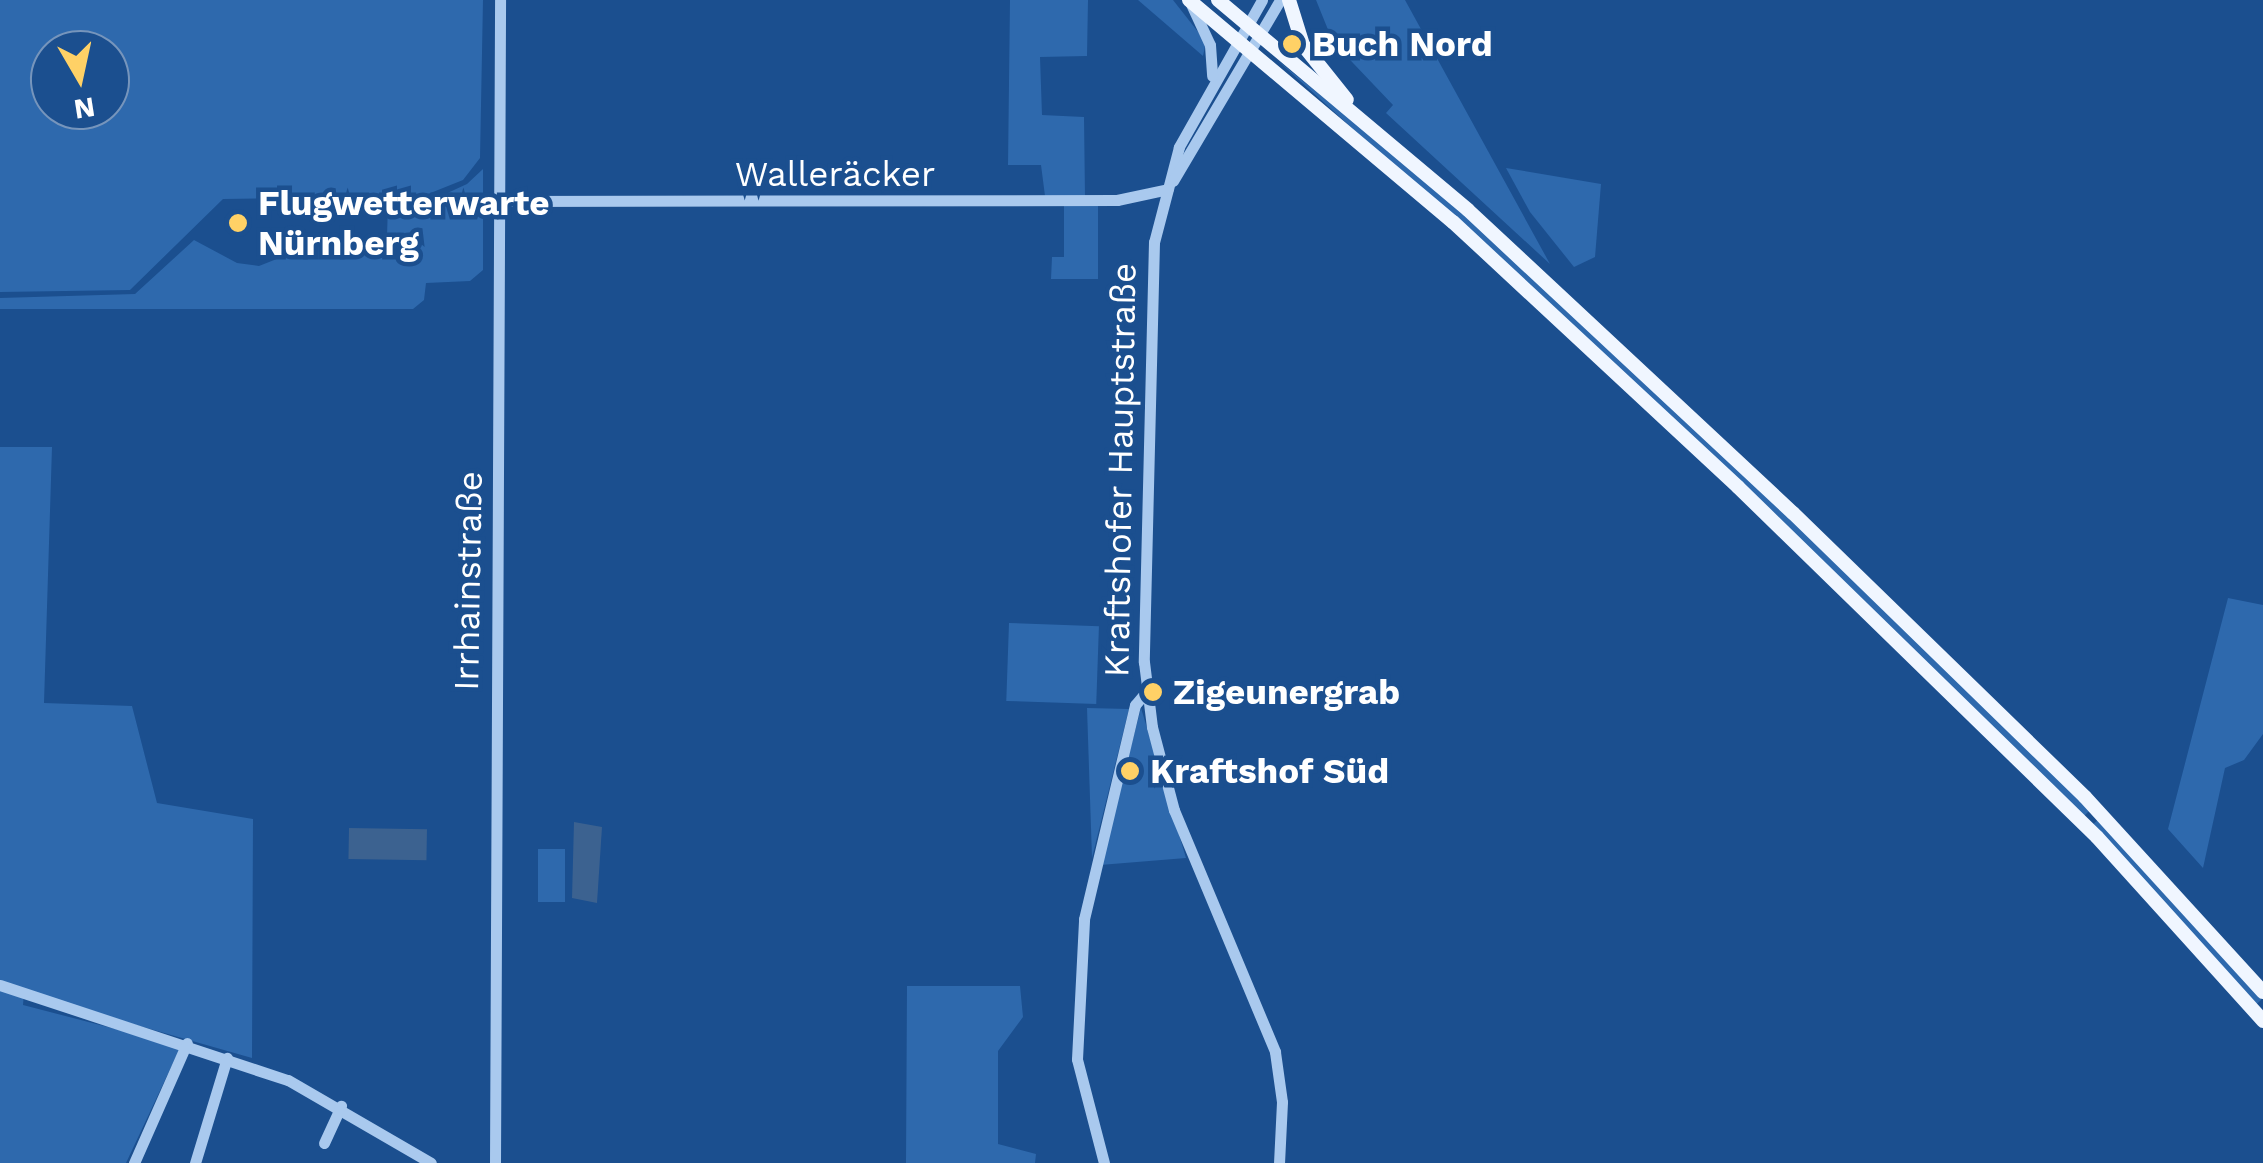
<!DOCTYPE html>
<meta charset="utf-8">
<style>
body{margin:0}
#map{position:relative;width:2263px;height:1163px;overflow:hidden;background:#1b4f8f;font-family:"Work Sans",sans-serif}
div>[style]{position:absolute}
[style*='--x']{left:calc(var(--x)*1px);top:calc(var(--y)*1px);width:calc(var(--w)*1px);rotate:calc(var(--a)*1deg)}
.green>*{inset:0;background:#2e69ad;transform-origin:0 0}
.water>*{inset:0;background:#3c6290;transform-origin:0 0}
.minor>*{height:11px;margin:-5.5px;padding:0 5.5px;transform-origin:5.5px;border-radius:5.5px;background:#a9c9ee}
.major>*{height:14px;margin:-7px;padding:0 7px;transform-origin:7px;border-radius:7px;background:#f0f6ff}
.dots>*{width:28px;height:28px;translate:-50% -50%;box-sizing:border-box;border:5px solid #1b4f8f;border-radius:50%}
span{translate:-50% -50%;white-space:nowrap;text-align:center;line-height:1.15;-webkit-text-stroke:9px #1b4f8f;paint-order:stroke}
.poi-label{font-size:35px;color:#fff;font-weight:700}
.left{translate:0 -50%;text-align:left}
.street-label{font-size:35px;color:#fff}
.north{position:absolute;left:30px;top:30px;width:100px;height:100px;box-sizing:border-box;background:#1b4f8f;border:2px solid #7695bc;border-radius:50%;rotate:171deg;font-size:28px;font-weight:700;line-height:40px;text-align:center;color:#fff}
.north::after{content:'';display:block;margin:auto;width:35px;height:45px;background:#ffd166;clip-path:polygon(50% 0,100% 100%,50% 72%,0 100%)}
</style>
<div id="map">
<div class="green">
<i style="clip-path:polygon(evenodd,0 0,483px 0,480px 158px,463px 180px,423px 196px,223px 199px,130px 290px,0 292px,0 0,110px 50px,110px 110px,50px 110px,50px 50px,110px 50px)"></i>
<i style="clip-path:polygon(1010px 0,1088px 0,1087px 56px,1040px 57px,1042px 115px,1084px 117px,1085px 197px,1045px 196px,1041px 165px,1008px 165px)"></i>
<i style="clip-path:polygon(1138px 0,1173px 0,1206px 42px,1203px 56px)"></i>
<i style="clip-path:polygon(1316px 0,1405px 0,1550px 264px,1386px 113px,1393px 105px,1333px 42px)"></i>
<i style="clip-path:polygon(1277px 60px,1436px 188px,1725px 454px,2090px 810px,2084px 816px,1718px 460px)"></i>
<i style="clip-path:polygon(1506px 168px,1601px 184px,1595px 257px,1574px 267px,1530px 212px)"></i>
<i style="clip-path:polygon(483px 169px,483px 270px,470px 281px,426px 283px,424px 300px,413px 309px,0 309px,0 298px,135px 294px,194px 240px,237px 263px,259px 266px,317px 243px,387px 236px,388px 204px,430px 201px,467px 184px)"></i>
<i style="clip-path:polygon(1064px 206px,1098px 206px,1098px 279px,1051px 279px,1052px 257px,1064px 257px)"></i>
<i style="clip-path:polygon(0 447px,52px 447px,44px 703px,132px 706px,157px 803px,253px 819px,252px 1058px,24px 993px,23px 1005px,181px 1046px,126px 1163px,0 1163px)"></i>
<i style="clip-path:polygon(2228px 598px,2263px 605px,2263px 734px,2244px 760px,2225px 768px,2203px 868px,2168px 829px)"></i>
<i style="left:1009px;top:623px;width:90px;height:78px;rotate:2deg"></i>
<i style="clip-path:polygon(1087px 708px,1129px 709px,1092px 858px)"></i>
<i style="clip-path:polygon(1141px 708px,1186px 858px,1100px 865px)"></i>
<i style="left:2099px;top:819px;width:243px;height:8px;rotate:48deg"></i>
<i style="left:538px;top:849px;width:27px;height:53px"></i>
<i style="clip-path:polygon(907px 986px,1020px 986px,1023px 1017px,998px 1051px,998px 1144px,1036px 1154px,1035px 1163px,906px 1163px)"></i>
</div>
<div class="water">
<i style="clip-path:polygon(574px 822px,602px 827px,597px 903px,572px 898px)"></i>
<i style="left:349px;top:828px;width:78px;height:31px;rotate:1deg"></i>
</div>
<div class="minor">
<i style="--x:1262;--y:0;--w:169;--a:119.5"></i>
<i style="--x:1179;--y:147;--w:98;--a:104.7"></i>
<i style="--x:1154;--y:242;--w:420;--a:91.4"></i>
<i style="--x:1144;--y:662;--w:65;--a:83"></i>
<i style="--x:1152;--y:727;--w:86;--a:75.2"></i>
<i style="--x:1174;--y:810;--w:262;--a:67.3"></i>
<i style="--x:1275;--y:1052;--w:50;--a:82"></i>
<i style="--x:1282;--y:1102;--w:61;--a:92.8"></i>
<i style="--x:1191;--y:4;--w:45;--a:65.1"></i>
<i style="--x:1210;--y:45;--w:31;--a:86"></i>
<i style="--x:1173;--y:181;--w:210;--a:-59.4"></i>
<i style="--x:500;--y:201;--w:617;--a:-0.09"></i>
<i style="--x:1117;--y:200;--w:52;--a:-12.2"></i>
<i style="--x:0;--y:985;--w:303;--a:18.3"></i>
<i style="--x:288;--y:1080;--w:165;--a:30.1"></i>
<i style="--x:324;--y:1143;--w:41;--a:-65.3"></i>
<i style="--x:134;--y:1163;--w:131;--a:-66.2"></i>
<i style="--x:195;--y:1163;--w:110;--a:-73.1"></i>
<i style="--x:495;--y:1163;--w:1163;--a:-89.75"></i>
<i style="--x:1104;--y:1163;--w:107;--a:-104.6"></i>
<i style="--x:1077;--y:1059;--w:140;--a:-87.1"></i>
<i style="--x:1084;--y:919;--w:220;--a:-76.6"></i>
<i style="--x:1135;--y:705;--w:17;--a:-50"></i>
</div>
<div class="major">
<i style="--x:1189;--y:0;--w:345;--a:40.1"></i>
<i style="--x:1453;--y:222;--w:389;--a:42.9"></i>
<i style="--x:1738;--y:487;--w:501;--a:44.27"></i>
<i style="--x:2097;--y:837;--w:248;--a:47.9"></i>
<i style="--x:1218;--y:0;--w:326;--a:40"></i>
<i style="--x:1468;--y:210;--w:444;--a:43"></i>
<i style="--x:1793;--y:513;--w:407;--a:44.2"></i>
<i style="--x:2085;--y:797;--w:264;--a:47.6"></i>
<i style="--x:1289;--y:0;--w:47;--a:72.7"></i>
<i style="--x:1303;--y:45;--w:70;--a:51.3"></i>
</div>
<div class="dots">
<i style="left:1292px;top:44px;background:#ffd166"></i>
<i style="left:238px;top:223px;background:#ffd166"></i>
<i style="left:1153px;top:692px;background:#ffd166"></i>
<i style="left:1130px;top:771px;background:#ffd166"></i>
</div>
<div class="poi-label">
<span class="left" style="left:1312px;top:44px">Buch Nord</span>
<span class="left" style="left:258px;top:223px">Flugwetterwarte<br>Nürnberg</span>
<span class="left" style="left:1173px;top:692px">Zigeunergrab</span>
<span class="left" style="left:1150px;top:771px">Kraftshof Süd</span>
</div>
<div class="street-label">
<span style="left:835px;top:174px">Walleräcker</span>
<span style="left:1120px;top:470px;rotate:-89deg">Kraftshofer Hauptstraße</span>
<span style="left:468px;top:581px;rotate:-89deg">Irrhainstraße</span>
</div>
<div class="north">N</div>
</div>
